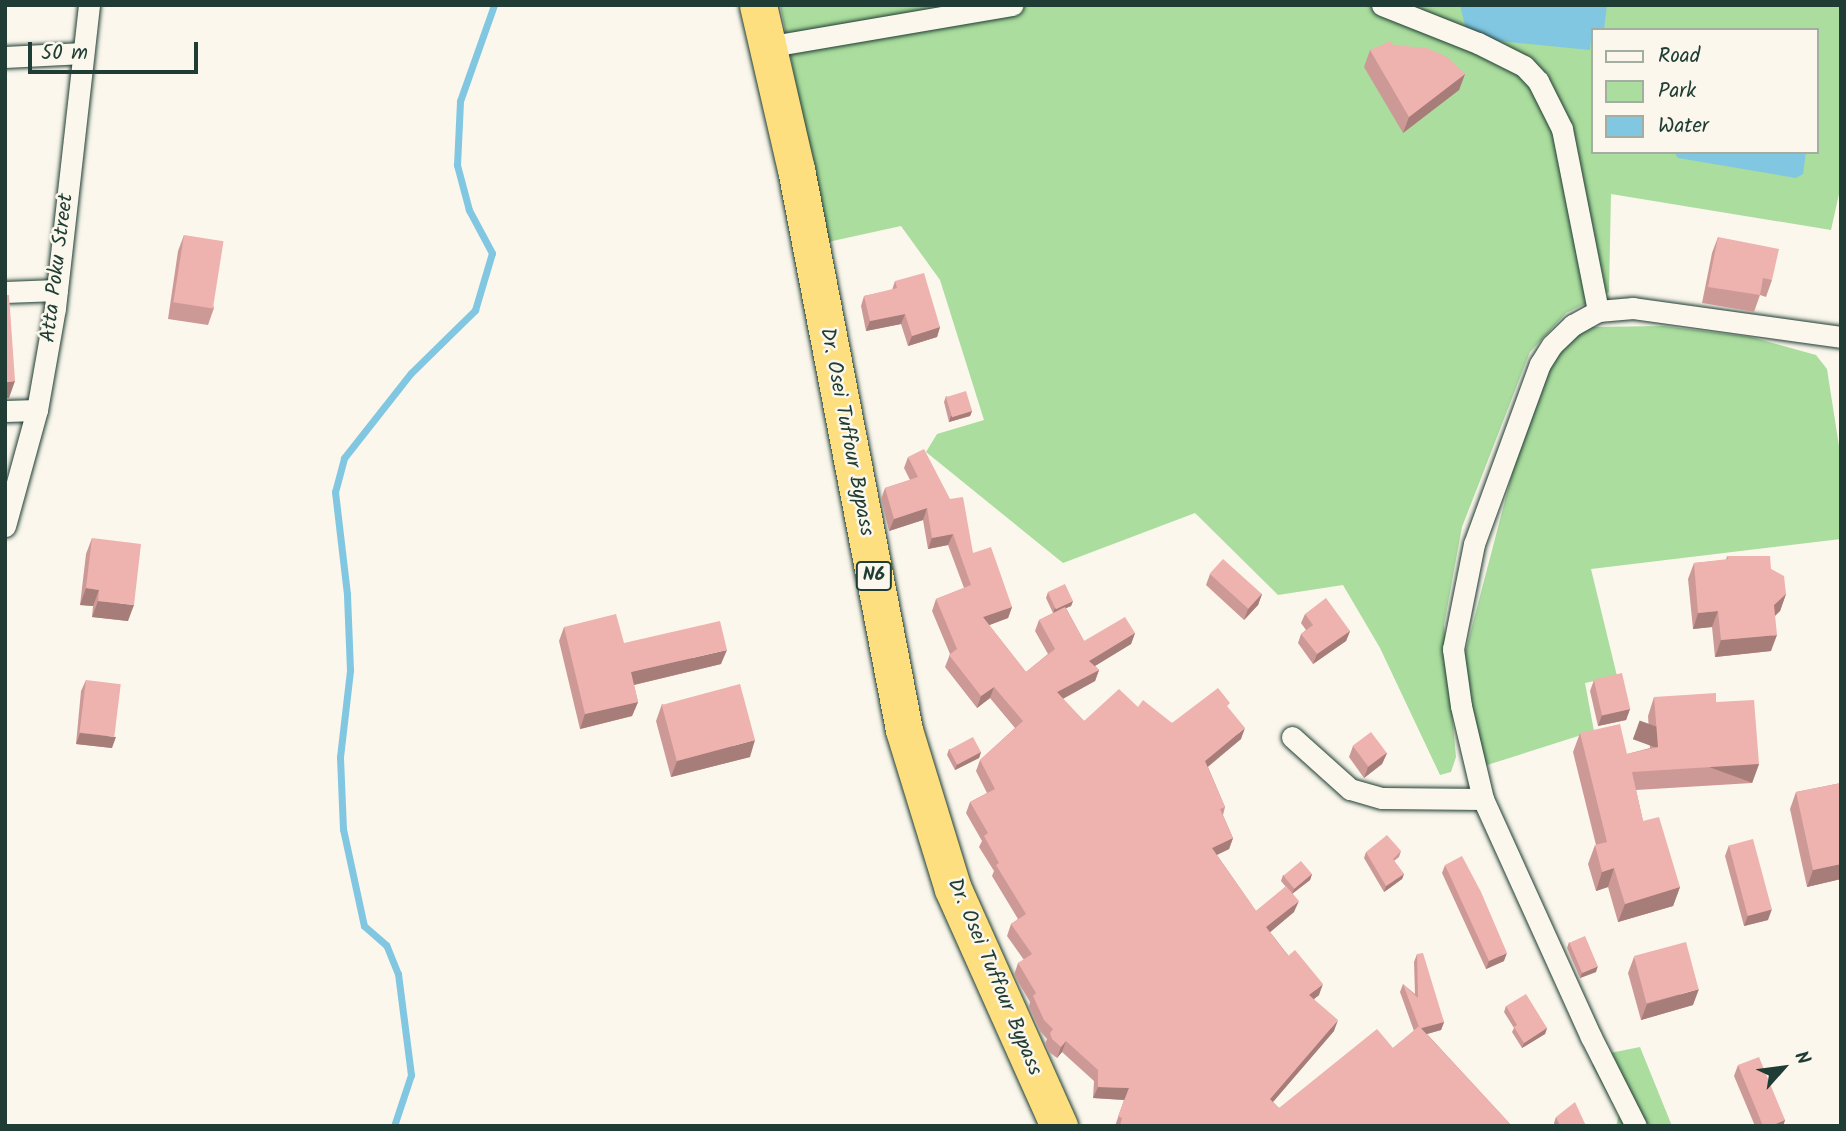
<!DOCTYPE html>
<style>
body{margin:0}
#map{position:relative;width:1846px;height:1131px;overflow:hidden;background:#fbf7ec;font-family:Kalam,sans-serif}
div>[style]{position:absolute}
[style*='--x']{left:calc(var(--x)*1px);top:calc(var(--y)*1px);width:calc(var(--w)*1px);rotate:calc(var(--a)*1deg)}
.green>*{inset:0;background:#abdd9e}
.water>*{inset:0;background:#81c7e2}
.stream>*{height:7px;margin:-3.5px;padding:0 3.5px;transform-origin:3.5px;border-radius:3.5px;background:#81c7e2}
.roads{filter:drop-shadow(0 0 2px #1f3d34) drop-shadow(0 0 2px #1f3d34)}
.minor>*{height:21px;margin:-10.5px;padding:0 10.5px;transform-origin:10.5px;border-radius:10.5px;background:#fbf7ec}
.trunk>*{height:37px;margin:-18.5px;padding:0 18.5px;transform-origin:18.5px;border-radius:18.5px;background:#fedf80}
.wall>*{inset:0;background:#cd9996}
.shaded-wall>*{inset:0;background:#a77d7a;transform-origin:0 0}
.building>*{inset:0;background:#eeb2af;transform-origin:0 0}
span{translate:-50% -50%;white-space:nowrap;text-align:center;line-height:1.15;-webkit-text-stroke:5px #fbf7ec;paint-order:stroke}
.shield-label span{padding:2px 5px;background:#fbf7ec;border:2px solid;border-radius:5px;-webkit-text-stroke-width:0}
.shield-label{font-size:19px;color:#1f3d34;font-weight:700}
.street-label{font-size:21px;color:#1f3d34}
.frame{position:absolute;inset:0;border:7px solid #1f3d34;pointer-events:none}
.legend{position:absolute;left:1591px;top:28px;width:228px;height:126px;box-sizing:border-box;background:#fbf7ec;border:2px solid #a3ada2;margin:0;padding:9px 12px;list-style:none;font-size:21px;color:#1f3d34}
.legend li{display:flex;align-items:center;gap:14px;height:35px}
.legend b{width:35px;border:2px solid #a3ada2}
.north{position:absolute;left:1748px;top:1033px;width:70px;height:70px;-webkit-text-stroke:5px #fbf7ec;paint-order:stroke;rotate:62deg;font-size:19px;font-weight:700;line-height:28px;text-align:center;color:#1f3d34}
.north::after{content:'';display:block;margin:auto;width:24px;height:32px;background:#1f3d34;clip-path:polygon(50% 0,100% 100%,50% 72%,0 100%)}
.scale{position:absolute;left:28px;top:42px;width:170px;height:32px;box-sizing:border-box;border:4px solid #1f3d34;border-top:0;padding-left:9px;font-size:21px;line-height:24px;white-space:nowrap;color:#1f3d34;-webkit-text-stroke:5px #fbf7ec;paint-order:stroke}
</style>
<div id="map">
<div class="green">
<i style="clip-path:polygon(evenodd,780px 5px,1841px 5px,1841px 185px,1831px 230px,1611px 194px,1609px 292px,1566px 313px,1530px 352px,1462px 527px,1444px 625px,1456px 757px,1451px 772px,1440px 775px,1380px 648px,1343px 585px,1278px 595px,1195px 513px,1063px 563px,926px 452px,937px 434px,984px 420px,940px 280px,901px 226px,828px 242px,780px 5px,1592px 30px,1816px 30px,1816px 152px,1592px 152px,1592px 30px)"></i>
<i style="clip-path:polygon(1664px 326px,1751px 337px,1816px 355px,1827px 369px,1841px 459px,1841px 539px,1591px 569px,1617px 676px,1585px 683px,1594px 731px,1484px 766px,1463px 661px,1535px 386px,1565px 340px,1592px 327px)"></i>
<i style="clip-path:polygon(1640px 1047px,1672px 1126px,1616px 1126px,1619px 1115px,1592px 1065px,1600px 1055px)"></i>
</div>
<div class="water">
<i style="clip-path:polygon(1460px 5px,1607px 5px,1604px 30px,1592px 30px,1590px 50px,1488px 40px,1466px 29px)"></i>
<i style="clip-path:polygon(1674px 152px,1806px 152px,1803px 174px,1796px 178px,1678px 158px)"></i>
</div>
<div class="stream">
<i style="--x:394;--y:1126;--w:54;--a:-71.6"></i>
<i style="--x:411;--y:1075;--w:102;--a:-97.3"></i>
<i style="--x:398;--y:974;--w:31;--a:-112"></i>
<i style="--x:386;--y:945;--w:29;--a:-139"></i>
<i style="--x:364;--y:926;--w:99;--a:-102.2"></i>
<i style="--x:343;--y:829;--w:72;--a:-92.4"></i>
<i style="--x:340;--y:757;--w:88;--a:-83.4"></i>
<i style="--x:350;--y:670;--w:76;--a:-92.3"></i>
<i style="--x:347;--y:594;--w:103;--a:-96.7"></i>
<i style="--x:335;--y:492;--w:35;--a:-75"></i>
<i style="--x:344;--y:458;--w:108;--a:-51.8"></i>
<i style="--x:411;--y:373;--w:90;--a:-44.5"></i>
<i style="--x:475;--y:310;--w:59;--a:-73.4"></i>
<i style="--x:492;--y:253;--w:49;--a:-118.1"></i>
<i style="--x:469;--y:210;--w:47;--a:-104.9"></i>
<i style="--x:457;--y:165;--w:64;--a:-87.3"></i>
<i style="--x:460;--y:101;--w:102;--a:-70.5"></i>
</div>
<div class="roads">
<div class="minor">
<i style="--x:1382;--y:5;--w:103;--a:21.6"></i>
<i style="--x:1478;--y:43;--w:51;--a:26.6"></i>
<i style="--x:1524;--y:66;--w:21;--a:47"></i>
<i style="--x:1538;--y:81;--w:54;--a:63.4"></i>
<i style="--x:1562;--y:129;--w:186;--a:78.8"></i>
<i style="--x:766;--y:47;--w:250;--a:-9.7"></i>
<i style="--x:5;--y:57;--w:78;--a:-2.9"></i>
<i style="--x:5;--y:292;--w:52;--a:-2.2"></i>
<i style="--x:5;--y:411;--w:32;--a:-2"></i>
<i style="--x:5;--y:526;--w:120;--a:-74.6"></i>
<i style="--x:37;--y:410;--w:104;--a:-80"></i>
<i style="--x:55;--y:308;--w:305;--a:-83.6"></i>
<i style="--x:1292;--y:737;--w:78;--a:41.9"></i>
<i style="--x:1350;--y:789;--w:33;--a:16"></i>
<i style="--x:1382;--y:798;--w:101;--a:0.6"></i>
<i style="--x:1636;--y:1126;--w:100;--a:-116.8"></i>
<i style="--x:1591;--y:1037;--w:261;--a:-114.4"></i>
<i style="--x:1483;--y:799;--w:96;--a:-103.3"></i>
<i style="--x:1461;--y:706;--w:58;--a:-98"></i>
<i style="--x:1453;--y:649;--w:107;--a:-78.7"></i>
<i style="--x:1474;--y:544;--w:192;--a:-69.9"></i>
<i style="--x:1540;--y:364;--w:22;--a:-58"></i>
<i style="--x:1552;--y:345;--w:29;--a:-44"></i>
<i style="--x:1573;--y:325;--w:29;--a:-29"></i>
<i style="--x:1598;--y:311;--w:35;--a:-5"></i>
<i style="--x:1633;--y:308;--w:210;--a:7.9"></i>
</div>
<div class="trunk">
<i style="--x:758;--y:5;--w:168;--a:77"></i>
<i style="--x:796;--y:169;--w:571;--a:79.1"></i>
<i style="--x:904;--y:730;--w:166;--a:72.9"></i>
<i style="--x:953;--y:889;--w:260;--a:65.9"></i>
</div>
</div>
<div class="wall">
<i style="clip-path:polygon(1393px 45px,1465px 74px,1459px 90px,1403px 133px,1364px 67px,1370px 50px)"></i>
<i style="clip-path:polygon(184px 235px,214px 308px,208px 325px,168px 319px,178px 251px)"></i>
<i style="clip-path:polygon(1718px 237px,1772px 280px,1766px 297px,1760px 295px,1754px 312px,1702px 303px,1712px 253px)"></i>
<i style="clip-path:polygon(895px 281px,940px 327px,937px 337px,908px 346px,901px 324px,866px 331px,861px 306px,864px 296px,892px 290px)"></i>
<i style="clip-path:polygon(946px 396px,972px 411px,970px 416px,949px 422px,944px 402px)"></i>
<i style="clip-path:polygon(908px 457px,973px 553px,1012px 607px,1008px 618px,989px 625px,1026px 672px,1048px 654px,1035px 631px,1039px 620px,1053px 613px,1046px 598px,1048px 592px,1073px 601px,1071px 606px,1066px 608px,1084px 641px,1135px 633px,1131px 644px,1095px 666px,1099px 670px,1095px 681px,1063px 699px,1084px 721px,1138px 707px,1172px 723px,1228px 708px,1241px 739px,1208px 767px,1225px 807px,1223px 815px,1233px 838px,1229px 849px,1217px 855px,1256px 911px,1286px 887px,1281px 881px,1283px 875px,1312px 874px,1310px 880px,1293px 893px,1294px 912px,1270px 932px,1319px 995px,1314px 999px,1334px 1031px,1273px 1102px,1279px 1108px,1393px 1048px,1414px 1031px,1400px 992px,1403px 984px,1415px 994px,1414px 962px,1417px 954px,1444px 1022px,1441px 1030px,1427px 1034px,1512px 1126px,1115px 1126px,1124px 1100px,1093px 1098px,1094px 1081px,1062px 1052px,1057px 1058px,1048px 1051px,1045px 1044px,1047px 1039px,1040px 1031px,1029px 1007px,1030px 1002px,1014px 975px,1018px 963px,1024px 960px,1007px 936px,1011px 924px,1018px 919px,992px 876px,994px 871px,979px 847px,982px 841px,966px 813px,970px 802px,987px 793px,976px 771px,980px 760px,1015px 728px,990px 698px,977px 708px,945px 667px,950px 654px,932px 611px,936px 599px,964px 588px,948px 545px,928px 549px,923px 520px,889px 531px,881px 499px,885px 488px,910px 480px,904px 468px)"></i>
<i style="clip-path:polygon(92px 538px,128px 621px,92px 617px,93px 606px,80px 605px,86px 554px)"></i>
<i style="clip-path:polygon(1727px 556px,1771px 569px,1786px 594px,1780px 611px,1775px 615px,1771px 651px,1715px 657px,1712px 627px,1693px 629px,1688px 579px,1694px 563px,1726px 560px)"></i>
<i style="clip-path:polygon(1210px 574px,1262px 594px,1258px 605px,1244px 620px,1206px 585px)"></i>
<i style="clip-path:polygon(1305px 614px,1350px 631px,1346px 641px,1313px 664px,1298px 643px,1301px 634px,1306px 630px,1301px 623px)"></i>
<i style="clip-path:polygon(564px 627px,624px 643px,721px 664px,634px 685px,638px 702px,632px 716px,580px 729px,559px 641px)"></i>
<i style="clip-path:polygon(86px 680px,112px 748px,76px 744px,81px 691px)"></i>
<i style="clip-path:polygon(1594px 680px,1630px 709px,1626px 720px,1598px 726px,1590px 691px)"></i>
<i style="clip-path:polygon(1654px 697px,1716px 702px,1759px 764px,1752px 783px,1636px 790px,1643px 821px,1680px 887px,1673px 906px,1618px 922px,1608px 887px,1596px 891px,1588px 864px,1595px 845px,1596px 845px,1573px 752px,1580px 733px,1627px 754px,1650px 748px,1648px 716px)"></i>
<i style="clip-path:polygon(662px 704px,750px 757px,671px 777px,656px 721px)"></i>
<i style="clip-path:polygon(1353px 746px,1387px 753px,1382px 764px,1364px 778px,1349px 757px)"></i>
<i style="clip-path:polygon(949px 749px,981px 752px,979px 758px,955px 770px,947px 755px)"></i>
<i style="clip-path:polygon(1841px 783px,1841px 879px,1807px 887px,1790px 809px,1796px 792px)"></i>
<i style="clip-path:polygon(1729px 845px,1768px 920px,1744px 926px,1725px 856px)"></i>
<i style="clip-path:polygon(1401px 851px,1399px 857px,1394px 861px,1404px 874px,1402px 879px,1384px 892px,1364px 858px,1366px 852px)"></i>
<i style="clip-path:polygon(1445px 865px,1504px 961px,1486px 969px,1442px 873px)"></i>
<i style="clip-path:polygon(1569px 942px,1596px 972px,1580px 978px,1567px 948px)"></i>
<i style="clip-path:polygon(1634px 957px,1693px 1005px,1641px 1020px,1628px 973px)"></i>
<i style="clip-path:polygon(1506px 1006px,1547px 1028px,1545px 1034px,1522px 1048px,1512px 1032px,1514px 1028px,1504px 1012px)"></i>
<i style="clip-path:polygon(1738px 1065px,1785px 1120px,1783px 1126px,1755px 1126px,1734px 1076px)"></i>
<i style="clip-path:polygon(1556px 1117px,1586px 1126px,1555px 1126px,1554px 1123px)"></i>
</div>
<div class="shaded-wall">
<i style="clip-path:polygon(1465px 74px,1459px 90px,1403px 133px,1409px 117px)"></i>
<i style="clip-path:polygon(905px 314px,901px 324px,866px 331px,870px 321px)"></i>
<i style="clip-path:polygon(940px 327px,937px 337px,908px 346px,912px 336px)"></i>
<i style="clip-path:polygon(15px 381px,9px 398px,5px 398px,5px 382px)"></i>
<i style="clip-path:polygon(972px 411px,970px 416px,949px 422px,951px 416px)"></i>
<i style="clip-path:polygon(927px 508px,923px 520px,889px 531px,894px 519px)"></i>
<i style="clip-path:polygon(953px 534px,948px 545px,928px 549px,932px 538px)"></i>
<i style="clip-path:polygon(86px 588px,99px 590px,93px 606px,80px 605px)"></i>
<i style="clip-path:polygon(1262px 594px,1258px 605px,1244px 620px,1248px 609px)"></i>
<i style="clip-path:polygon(1786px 594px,1780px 611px,1769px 622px,1774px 605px)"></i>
<i style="clip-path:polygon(98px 601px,134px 605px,128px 621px,92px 617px)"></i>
<i style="clip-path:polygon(1073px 601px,1071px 606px,1053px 614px,1055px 608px)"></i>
<i style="clip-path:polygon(1012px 607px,1008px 618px,979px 629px,983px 617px)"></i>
<i style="clip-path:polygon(1718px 611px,1712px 627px,1693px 629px,1698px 613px)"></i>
<i style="clip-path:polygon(1350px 631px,1346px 641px,1313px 664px,1317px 654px)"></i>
<i style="clip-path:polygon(1135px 633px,1131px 644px,1085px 672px,1089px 661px)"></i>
<i style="clip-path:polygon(1777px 635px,1771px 651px,1715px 657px,1721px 640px)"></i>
<i style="clip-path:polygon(727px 650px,721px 664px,625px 687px,631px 672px)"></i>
<i style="clip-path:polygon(1099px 670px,1095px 681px,1053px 704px,1057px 692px)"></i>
<i style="clip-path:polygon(994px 687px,990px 698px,977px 708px,981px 696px)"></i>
<i style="clip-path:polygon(638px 702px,632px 716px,580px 729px,585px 714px)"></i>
<i style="clip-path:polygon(1630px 709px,1626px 720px,1598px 726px,1602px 715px)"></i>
<i style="clip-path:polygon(1245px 728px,1241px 739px,1201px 772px,1205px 761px)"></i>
<i style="clip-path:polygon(80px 733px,116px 737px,112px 748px,76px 744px)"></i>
<i style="clip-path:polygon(755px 740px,750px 757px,671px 777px,677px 761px)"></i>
<i style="clip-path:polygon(981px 752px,979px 758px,955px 770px,957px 764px)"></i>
<i style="clip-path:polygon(1387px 753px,1382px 764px,1364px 778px,1368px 767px)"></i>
<i style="left:1759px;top:764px;width:20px;height:127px;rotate:110deg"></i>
<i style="clip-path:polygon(1233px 838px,1229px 849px,1208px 859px,1212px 848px)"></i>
<i style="clip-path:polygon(1841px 864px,1841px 879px,1807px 887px,1813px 870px)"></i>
<i style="clip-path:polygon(1614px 868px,1608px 887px,1596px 891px,1602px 872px)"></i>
<i style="clip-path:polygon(1312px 874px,1310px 880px,1292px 894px,1294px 889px)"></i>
<i style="clip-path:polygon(1404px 874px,1402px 879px,1384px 892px,1386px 886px)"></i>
<i style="clip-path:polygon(1680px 887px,1673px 906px,1618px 922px,1625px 904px)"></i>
<i style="clip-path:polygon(1299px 901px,1294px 912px,1262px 939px,1266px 927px)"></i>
<i style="clip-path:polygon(1772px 909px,1768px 920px,1744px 926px,1748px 915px)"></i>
<i style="clip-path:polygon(1507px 953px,1504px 961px,1486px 969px,1489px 961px)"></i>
<i style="clip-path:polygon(1598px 966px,1596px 972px,1580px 978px,1582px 973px)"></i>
<i style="clip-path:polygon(1323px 984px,1319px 995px,1305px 1006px,1309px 995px)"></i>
<i style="clip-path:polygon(1699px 989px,1693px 1005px,1641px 1020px,1647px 1004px)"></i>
<i style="clip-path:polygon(1338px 1020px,1334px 1031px,1266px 1110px,1270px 1099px)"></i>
<i style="clip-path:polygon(1444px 1022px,1441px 1030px,1416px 1037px,1419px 1029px)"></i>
<i style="clip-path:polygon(1547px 1028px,1545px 1034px,1522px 1048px,1524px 1043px)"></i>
<i style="clip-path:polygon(1066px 1041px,1062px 1052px,1057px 1058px,1061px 1047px)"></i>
<i style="clip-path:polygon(1098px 1087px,1129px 1088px,1125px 1100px,1093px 1098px)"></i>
<i style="clip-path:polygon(1785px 1120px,1783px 1126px,1771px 1126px)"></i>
</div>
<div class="building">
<i style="clip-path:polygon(1391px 41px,1393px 45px,1427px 48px,1447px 57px,1465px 74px,1409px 117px,1370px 50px)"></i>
<i style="left:184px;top:235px;width:40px;height:68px;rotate:9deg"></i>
<i style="clip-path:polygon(1718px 237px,1779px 249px,1772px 280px,1763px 278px,1760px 295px,1708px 287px)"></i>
<i style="clip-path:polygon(924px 273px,940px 327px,912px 336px,905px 314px,870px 321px,864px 296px,897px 288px,895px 281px)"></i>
<i style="clip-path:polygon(5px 295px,9px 295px,15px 381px,5px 382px)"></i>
<i style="left:966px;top:391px;width:21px;height:21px;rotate:73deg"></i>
<i style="clip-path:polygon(924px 449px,950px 499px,963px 497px,973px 553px,991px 547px,1012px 607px,983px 617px,1026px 672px,1055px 649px,1039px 620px,1065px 607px,1084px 641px,1125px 617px,1135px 633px,1089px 661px,1099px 670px,1057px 692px,1084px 721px,1119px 689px,1138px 707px,1143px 700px,1172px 723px,1218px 688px,1230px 703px,1227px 706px,1245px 728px,1205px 761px,1225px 807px,1220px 809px,1233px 838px,1212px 848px,1256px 911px,1286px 886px,1299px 901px,1266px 927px,1288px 956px,1295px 950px,1323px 984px,1309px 995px,1338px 1020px,1270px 1099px,1279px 1108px,1377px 1029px,1393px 1048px,1419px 1026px,1512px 1126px,1120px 1126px,1122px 1118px,1118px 1116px,1129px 1088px,1098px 1087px,1098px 1070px,1066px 1041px,1061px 1047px,1052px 1039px,1050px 1033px,1053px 1029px,1044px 1020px,1033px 996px,1036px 993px,1018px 963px,1032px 954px,1011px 924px,1026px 914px,996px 865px,999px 863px,984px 836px,988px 833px,970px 802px,995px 789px,980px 760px,1023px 721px,994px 687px,981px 696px,949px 655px,957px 649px,936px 599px,971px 585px,953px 534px,932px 538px,927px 508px,894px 519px,885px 488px,918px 477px,908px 457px)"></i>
<i style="clip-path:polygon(92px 538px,141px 544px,134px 605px,98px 601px,99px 590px,86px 588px)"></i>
<i style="clip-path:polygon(1727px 556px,1770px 556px,1771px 569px,1784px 576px,1786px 594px,1774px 605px,1777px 635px,1721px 640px,1718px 611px,1698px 613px,1694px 563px,1728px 559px)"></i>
<i style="left:1223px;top:559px;width:52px;height:20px;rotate:42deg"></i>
<i style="left:1065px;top:584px;width:19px;height:19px;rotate:65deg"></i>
<i style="clip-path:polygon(1326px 598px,1350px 631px,1317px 654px,1301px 634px,1313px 625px,1305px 614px)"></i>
<i style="clip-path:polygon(616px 614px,624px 643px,720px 621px,727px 650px,631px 672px,638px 702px,585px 714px,564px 627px)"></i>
<i style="left:1622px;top:673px;width:37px;height:29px;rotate:77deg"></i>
<i style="left:86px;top:680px;width:35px;height:53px;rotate:7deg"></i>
<i style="left:740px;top:684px;width:58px;height:81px;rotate:75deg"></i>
<i style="clip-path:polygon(1716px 693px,1716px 702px,1754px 700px,1759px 764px,1632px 772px,1643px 821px,1659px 817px,1680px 887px,1625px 904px,1614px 868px,1602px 872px,1595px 845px,1607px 842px,1580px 733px,1620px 724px,1627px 754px,1658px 747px,1654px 697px)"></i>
<i style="left:1371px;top:732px;width:26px;height:23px;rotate:53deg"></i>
<i style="left:973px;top:737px;width:17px;height:27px;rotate:62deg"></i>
<i style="clip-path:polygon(1841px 783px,1841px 864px,1813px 870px,1796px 792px)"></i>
<i style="clip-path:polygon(1387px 835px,1401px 851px,1393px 859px,1404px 874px,1386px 886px,1366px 852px)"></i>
<i style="left:1753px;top:839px;width:73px;height:25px;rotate:75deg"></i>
<i style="clip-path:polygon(1462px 856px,1481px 892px,1507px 953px,1489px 961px,1445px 865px)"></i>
<i style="left:1301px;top:861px;width:17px;height:23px;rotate:50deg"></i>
<i style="left:1585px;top:936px;width:33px;height:17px;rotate:67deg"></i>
<i style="left:1686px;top:942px;width:49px;height:54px;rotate:75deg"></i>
<i style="clip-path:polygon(1423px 953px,1444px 1022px,1421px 1028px,1419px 1026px,1419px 1027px,1403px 984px,1418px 998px,1417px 954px)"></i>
<i style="clip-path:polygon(1526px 994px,1547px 1028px,1524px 1043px,1514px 1027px,1517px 1025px,1506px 1006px)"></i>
<i style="clip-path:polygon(1759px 1057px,1785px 1120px,1771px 1126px,1763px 1126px,1738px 1065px)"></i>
<i style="clip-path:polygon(1575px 1102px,1586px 1126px,1560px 1126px,1556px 1117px)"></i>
</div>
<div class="shield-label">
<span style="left:874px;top:576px">N6</span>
</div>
<div class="street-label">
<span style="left:58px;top:268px;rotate:-83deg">Atta Poku Street</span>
<span style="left:846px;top:432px;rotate:79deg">Dr. Osei Tuffour Bypass</span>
<span style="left:994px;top:977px;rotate:67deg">Dr. Osei Tuffour Bypass</span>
</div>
<div class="frame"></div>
<ul class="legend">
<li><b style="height:9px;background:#fbf7ec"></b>Road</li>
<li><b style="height:19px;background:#abdd9e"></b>Park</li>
<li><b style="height:19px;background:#81c7e2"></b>Water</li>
</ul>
<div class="north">N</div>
<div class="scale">50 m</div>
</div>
